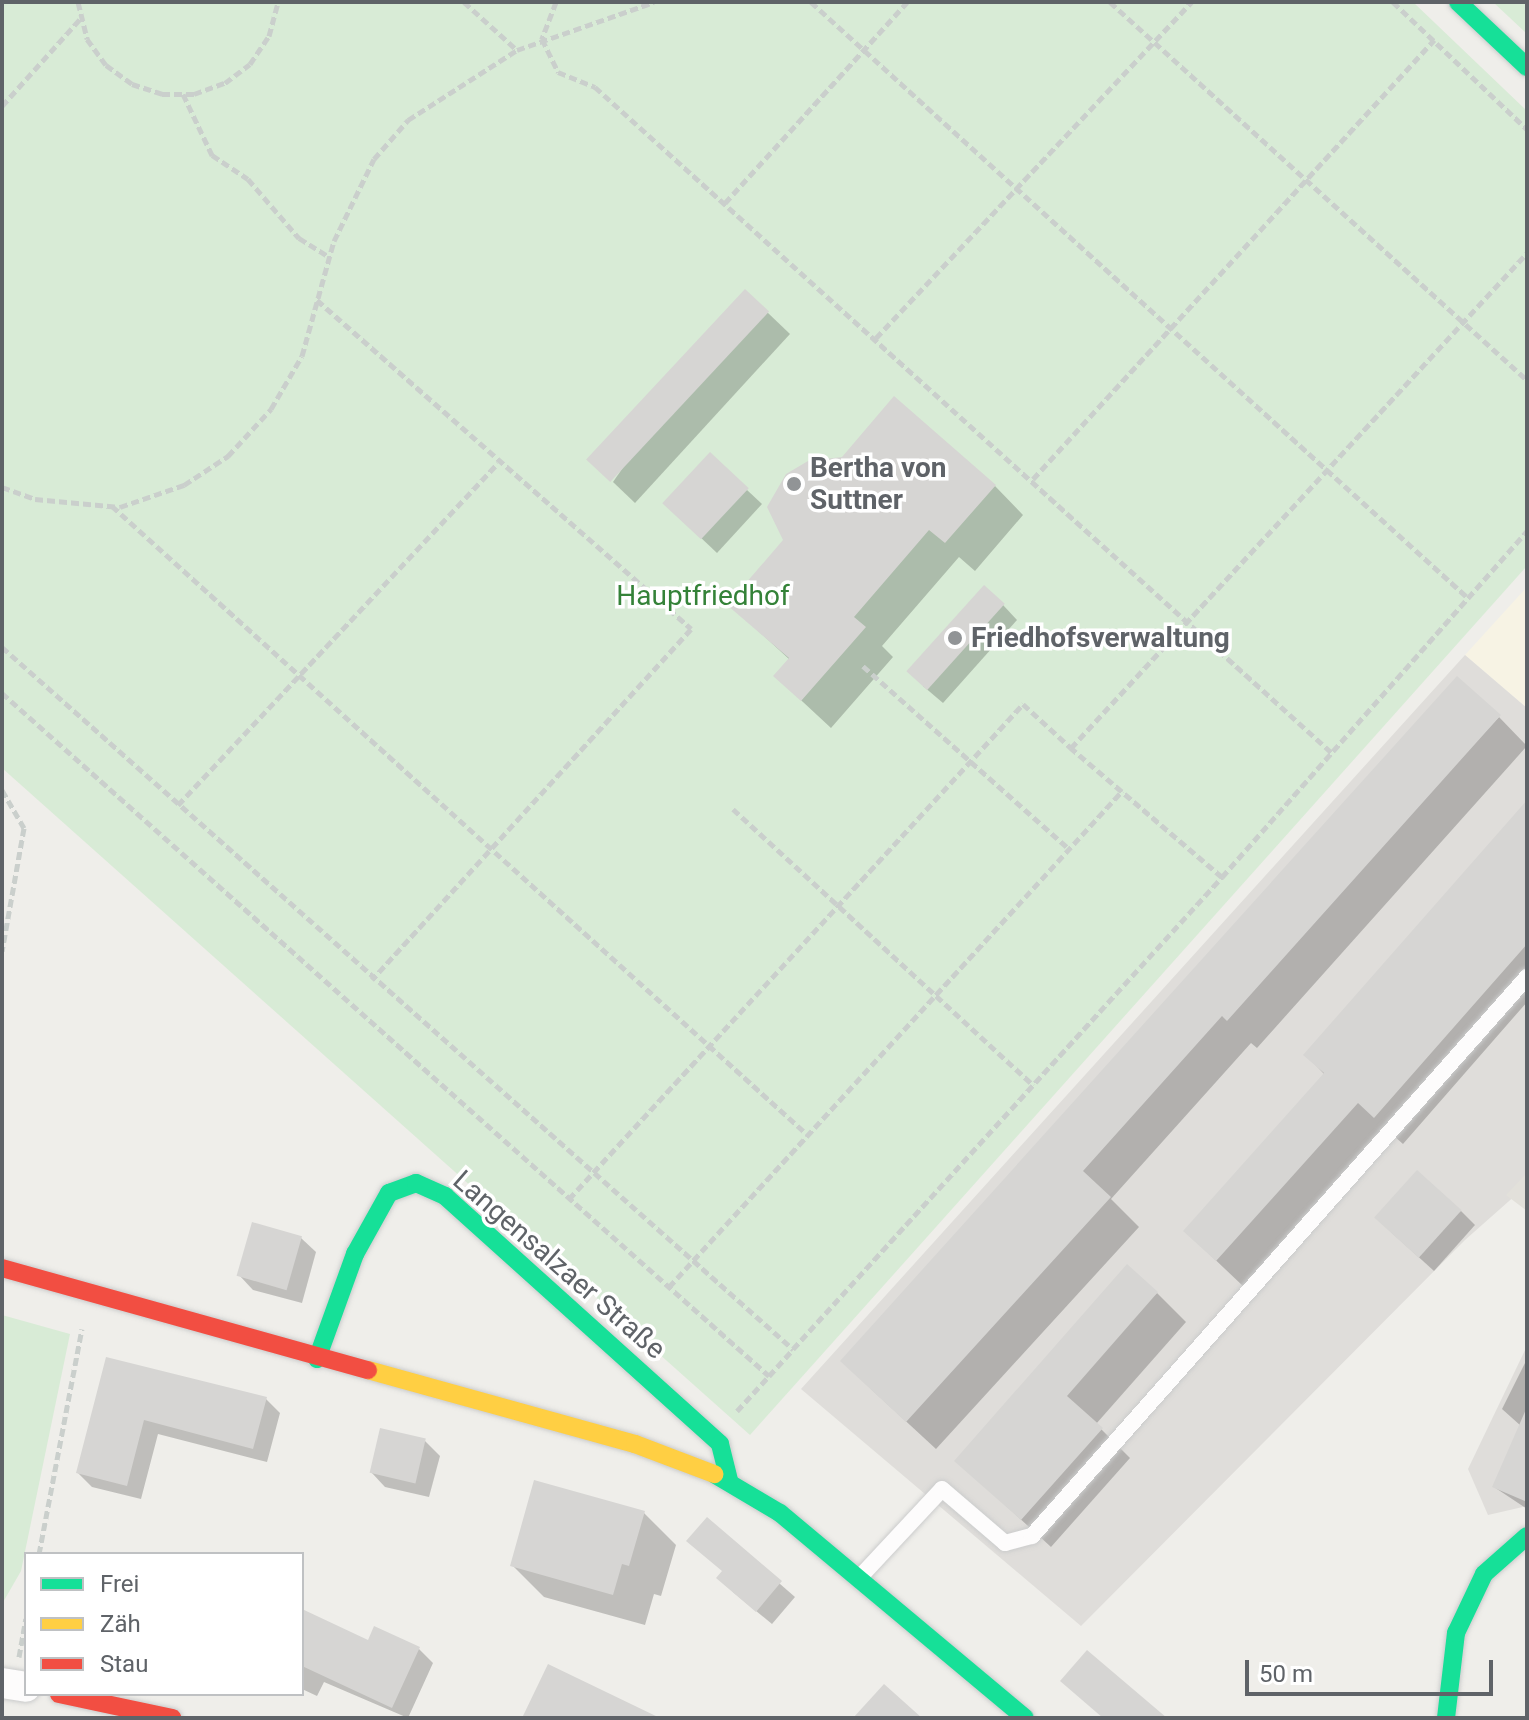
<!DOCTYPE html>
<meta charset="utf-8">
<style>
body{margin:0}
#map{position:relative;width:1529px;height:1720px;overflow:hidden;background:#efeeea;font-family:Roboto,sans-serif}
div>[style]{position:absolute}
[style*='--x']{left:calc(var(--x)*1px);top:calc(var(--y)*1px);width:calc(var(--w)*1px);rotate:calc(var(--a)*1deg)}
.commercial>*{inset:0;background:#f7f3e4}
.industrial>*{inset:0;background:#dfddda}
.education>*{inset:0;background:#e2e0da}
.green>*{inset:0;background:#d8ebd6}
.shadow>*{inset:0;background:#0003}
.building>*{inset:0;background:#d6d5d3;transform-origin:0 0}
.path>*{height:5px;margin-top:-2.5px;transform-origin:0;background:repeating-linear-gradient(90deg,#cacfcc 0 8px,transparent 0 12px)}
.roads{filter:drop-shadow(0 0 2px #cbcccc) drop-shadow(0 0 2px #cbcccc)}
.lane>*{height:16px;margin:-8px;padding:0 8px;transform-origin:8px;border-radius:8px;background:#fdfcfc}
.street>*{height:30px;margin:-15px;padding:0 15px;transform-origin:15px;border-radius:15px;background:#fdfcfc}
.fast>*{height:18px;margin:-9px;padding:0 9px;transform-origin:9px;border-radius:9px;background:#16e098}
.slow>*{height:18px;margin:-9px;padding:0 9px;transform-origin:9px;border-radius:9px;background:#ffcf43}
.jam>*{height:18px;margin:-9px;padding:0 9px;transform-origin:9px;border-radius:9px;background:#f24e42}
.dots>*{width:22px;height:22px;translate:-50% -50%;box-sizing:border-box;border:4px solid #fff;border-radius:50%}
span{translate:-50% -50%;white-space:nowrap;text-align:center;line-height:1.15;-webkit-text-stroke:7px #fff;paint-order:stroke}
.poi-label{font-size:28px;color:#5f6368;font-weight:700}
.left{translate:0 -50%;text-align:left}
.park-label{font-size:28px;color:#348238}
.street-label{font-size:28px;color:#5f6368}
.frame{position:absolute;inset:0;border:4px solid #5f6368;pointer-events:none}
.legend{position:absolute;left:24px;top:1552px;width:280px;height:144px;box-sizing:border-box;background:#fff;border:2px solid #bfc1c3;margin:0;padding:10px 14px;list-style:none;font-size:24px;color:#5f6368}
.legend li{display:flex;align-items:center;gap:16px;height:40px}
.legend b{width:40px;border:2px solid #bfc1c3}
.scale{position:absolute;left:1245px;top:1660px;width:248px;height:36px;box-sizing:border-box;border:4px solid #5f6368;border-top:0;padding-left:10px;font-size:24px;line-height:28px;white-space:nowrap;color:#5f6368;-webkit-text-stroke:6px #fff;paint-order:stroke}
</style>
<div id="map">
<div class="commercial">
<i style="clip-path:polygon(1527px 587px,1527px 708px,1465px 655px)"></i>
</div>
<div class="industrial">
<i style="clip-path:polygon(1465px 655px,1527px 708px,1527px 1185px,1465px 1240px,1081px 1626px,801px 1389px)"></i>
<i style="clip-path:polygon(1527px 1346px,1527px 1506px,1488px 1515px,1468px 1469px)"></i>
</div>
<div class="education">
<i style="clip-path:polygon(1527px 1173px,1527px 1211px,1506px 1195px)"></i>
</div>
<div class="green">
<i style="clip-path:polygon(2px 2px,1413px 2px,1527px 111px,1527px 566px,750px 1435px,2px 768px)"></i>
<i style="clip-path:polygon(1493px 2px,1527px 2px,1527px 34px)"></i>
<i style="clip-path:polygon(2px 1315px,70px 1334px,21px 1571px,2px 1604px)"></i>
</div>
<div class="shadow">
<i style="clip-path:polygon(745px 291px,790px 334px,635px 503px,613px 482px)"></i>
<i style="clip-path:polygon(995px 486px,1023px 515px,975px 571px,959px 557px,882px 646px,893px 657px,831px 728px,775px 676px,790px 660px,730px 605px)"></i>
<i style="clip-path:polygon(747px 490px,762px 504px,717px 553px,679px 517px)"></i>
<i style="clip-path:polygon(1003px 605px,1017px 620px,943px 703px,923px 686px)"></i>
<i style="clip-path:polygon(1499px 717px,1527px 746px,1257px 1048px,1251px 1043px,1111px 1199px,1139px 1227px,936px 1449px,871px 1389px)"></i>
<i style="clip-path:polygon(1527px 803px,1527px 1002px,1403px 1144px,1386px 1129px,1244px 1287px,1185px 1231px,1325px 1075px,1306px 1055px)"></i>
<i style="clip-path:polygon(1461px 1211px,1475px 1225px,1434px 1271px,1391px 1232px)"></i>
<i style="clip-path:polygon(301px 1238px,316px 1252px,302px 1303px,253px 1290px,239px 1275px)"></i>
<i style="clip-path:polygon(1157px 1293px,1186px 1322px,1096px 1424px,1130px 1458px,1051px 1547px,957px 1461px)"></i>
<i style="clip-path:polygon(107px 1359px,266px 1399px,280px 1413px,267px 1462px,158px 1434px,141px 1499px,92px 1487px,78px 1473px)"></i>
<i style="clip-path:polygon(1527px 1359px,1527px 1509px,1494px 1487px,1521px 1426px,1502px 1409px)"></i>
<i style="clip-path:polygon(425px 1441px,440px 1456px,429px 1497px,385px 1487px,371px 1472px)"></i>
<i style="clip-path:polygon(644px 1513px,676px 1545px,661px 1596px,654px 1594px,645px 1625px,544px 1597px,512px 1565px)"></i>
<i style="clip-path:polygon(707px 1520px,795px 1597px,772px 1624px,733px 1592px)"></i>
<i style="clip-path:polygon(302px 1611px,369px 1643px,419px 1649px,433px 1663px,408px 1718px,324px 1682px,317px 1696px,302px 1689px)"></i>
</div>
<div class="building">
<i style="left:745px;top:289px;width:33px;height:233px;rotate:43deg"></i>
<i style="clip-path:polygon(894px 396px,996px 485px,945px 543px,929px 530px,854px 617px,866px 627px,801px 701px,773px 676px,789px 658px,727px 605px,783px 540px,767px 507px,786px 474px,808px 461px,842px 457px)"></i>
<i style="left:710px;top:452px;width:53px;height:70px;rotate:43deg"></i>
<i style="left:984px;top:585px;width:28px;height:116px;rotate:42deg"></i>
<i style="clip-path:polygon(1457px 676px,1501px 715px,1227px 1021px,1222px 1016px,1083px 1171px,1111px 1197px,906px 1422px,840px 1361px)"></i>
<i style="clip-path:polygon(1527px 800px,1527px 944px,1374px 1118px,1358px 1103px,1216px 1261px,1183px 1231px,1324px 1073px,1303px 1055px)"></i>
<i style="left:1417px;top:1170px;width:60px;height:64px;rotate:42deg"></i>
<i style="left:252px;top:1222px;width:52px;height:56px;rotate:16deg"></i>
<i style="clip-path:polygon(1127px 1264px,1158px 1292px,1067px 1396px,1103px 1428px,1021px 1520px,954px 1461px)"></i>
<i style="clip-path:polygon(106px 1357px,267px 1397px,253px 1449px,144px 1420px,127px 1486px,76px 1473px)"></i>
<i style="clip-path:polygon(1527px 1407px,1527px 1502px,1492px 1487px)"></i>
<i style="left:380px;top:1428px;width:47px;height:46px;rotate:13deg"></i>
<i style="clip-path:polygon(534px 1480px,645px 1511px,629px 1566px,622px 1564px,613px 1595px,510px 1566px)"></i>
<i style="clip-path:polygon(707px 1517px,782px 1581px,756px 1612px,716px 1578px,722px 1571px,686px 1541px)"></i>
<i style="clip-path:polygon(302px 1609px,368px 1640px,374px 1626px,420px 1647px,392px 1708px,302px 1666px)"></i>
<i style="clip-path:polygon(1087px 1650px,1167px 1718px,1103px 1718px,1060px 1681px)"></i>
<i style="clip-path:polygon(548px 1664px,660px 1718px,522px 1718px)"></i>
<i style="clip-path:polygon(884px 1684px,922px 1718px,853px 1718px)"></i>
</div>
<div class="path">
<i style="--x:78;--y:2;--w:38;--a:76"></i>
<i style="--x:87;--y:39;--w:32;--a:54"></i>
<i style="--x:106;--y:65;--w:32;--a:36"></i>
<i style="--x:132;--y:84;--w:32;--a:18"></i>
<i style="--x:162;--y:94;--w:32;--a:0"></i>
<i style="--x:194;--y:94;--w:33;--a:-20"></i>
<i style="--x:225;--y:83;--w:31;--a:-37"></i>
<i style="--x:250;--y:64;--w:34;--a:-56"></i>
<i style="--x:269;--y:36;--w:35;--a:-75"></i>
<i style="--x:464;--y:2;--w:72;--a:42.2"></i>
<i style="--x:556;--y:2;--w:40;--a:111"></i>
<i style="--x:542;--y:39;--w:37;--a:64"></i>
<i style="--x:558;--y:72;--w:40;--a:22"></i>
<i style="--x:595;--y:87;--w:993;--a:42.1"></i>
<i style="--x:811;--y:2;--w:887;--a:42.21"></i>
<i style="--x:1110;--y:2;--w:563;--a:42.19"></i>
<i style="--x:1393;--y:2;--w:185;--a:43.5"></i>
<i style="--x:183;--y:94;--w:68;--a:64.6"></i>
<i style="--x:212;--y:155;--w:43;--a:33.7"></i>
<i style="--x:248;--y:179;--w:78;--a:49.2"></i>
<i style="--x:299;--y:238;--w:36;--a:32"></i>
<i style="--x:2;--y:106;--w:118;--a:-48.1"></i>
<i style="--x:725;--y:203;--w:271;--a:-47.8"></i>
<i style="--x:317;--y:300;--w:498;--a:41.3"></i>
<i style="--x:691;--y:629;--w:474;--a:132.3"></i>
<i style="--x:876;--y:338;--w:461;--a:-46.8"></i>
<i style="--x:1033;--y:479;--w:595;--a:-47.59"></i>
<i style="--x:2;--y:487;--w:35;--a:20"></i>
<i style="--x:35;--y:499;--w:85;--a:5.4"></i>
<i style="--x:120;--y:507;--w:68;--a:-19"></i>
<i style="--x:184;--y:485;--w:53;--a:-33.4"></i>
<i style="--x:228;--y:456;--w:64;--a:-47.5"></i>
<i style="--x:271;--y:409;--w:61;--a:-59.7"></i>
<i style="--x:302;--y:356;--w:119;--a:-74.5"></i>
<i style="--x:334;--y:241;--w:91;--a:-64"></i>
<i style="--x:374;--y:159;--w:52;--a:-48.9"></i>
<i style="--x:408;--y:120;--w:130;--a:-32.7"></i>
<i style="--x:517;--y:50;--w:145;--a:-19.3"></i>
<i style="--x:112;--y:506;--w:938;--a:42.11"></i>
<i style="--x:2;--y:647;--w:1058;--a:41.59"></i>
<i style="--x:793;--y:1349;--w:638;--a:-47.73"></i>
<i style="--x:1222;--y:877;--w:461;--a:-48.6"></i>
<i style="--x:863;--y:666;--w:277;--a:41.6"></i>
<i style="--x:2;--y:693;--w:1027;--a:41.68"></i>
<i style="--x:769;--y:1376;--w:36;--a:-48"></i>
<i style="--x:2;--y:790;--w:44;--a:59.9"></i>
<i style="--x:24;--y:828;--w:125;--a:100.1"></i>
<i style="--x:178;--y:805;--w:468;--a:-46.9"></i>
<i style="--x:733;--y:809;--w:408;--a:42.6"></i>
<i style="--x:1222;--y:877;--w:199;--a:-139.5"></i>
<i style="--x:1071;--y:748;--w:673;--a:-47.35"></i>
<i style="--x:569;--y:1199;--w:672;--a:-47.47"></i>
<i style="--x:1023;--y:704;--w:65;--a:42.5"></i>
<i style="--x:669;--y:1287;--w:672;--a:-47.59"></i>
<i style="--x:737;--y:1411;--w:47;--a:-47.6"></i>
<i style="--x:39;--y:1554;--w:229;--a:-79.2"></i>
<i style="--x:19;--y:1657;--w:39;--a:-80"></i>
</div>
<div class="roads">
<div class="lane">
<i style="--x:860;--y:1577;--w:120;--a:-47"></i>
<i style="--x:942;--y:1489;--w:83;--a:40.6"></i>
<i style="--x:1005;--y:1543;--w:28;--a:-15"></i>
<i style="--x:1032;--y:1536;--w:747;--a:-48.47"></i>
</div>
<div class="street">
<i style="--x:2;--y:1683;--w:24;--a:9"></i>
</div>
<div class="fast">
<i style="--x:1458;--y:2;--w:95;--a:43.3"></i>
<i style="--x:317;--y:1359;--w:112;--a:-70.1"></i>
<i style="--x:355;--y:1254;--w:70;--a:-60.9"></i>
<i style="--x:389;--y:1193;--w:29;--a:-20"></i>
<i style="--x:416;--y:1183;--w:32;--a:24"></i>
<i style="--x:445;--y:1196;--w:370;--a:42"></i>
<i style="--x:720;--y:1444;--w:37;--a:76"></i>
<i style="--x:714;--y:1474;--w:77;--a:30.6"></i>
<i style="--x:780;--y:1513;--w:319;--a:39.9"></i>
<i style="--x:1446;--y:1718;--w:86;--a:-83.3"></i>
<i style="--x:1456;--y:1633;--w:65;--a:-64.6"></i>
<i style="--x:1484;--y:1574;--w:57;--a:-41.5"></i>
</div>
<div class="slow">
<i style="--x:368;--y:1370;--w:277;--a:15.5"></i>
<i style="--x:635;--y:1444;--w:85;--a:20.8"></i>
</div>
<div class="jam">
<i style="--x:2;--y:1268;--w:380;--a:15.6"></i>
<i style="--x:59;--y:1694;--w:116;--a:12"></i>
</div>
</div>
<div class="dots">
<i style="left:794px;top:484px;background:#919496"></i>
<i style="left:955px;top:638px;background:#919496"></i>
</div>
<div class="poi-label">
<span class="left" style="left:810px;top:484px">Bertha von<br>Suttner</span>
<span class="left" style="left:971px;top:638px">Friedhofsverwaltung</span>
</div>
<div class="park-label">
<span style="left:703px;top:596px">Hauptfriedhof</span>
</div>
<div class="street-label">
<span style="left:559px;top:1265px;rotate:41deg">Langensalzaer Straße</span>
</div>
<div class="frame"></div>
<ul class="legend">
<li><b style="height:10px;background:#16e098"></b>Frei</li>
<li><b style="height:10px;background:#ffcf43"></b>Zäh</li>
<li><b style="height:10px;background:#f24e42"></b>Stau</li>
</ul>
<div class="scale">50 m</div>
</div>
